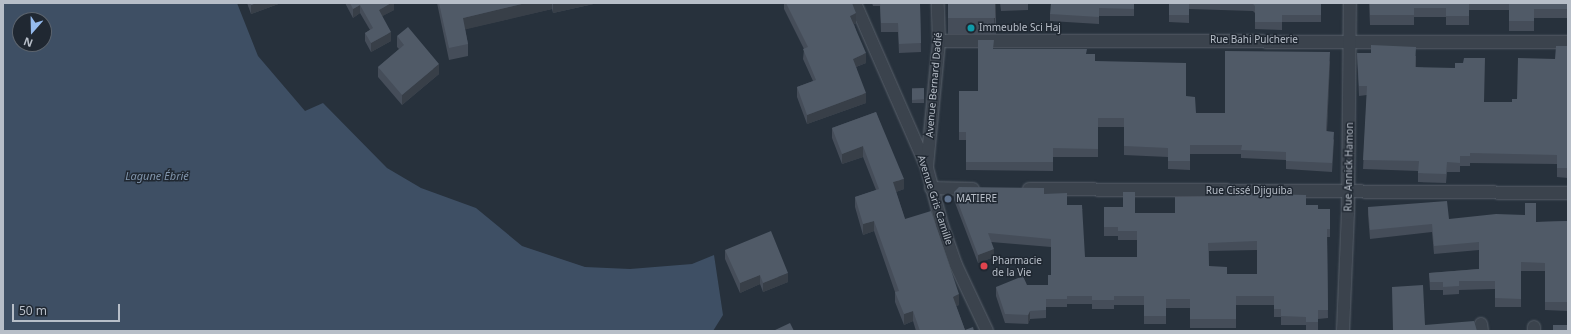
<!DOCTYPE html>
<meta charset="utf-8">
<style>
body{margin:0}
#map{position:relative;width:1571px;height:334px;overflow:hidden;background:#27313c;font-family:"Noto Sans",sans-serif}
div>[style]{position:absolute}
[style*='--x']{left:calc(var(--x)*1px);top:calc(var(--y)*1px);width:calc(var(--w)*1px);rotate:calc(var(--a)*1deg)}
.water>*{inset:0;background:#3e4f64}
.roads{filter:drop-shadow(0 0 1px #59616b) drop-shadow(0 0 1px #59616b)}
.minor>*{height:12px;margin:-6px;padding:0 6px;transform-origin:6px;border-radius:6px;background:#3b434d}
.wall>*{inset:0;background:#454d59;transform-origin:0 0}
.shaded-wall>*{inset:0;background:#383f48}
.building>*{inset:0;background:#505a67;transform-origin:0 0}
.dots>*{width:11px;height:11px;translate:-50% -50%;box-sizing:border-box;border:2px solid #202832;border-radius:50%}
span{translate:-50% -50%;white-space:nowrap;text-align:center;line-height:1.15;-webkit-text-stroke:3px #202832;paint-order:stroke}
.poi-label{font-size:10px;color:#b7bec8}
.left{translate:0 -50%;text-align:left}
.street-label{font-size:10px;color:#b7bec8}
.water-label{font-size:11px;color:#8195ac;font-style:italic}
.frame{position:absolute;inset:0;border:4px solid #b7bec8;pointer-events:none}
.north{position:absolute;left:12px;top:12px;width:40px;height:40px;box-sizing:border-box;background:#202832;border:1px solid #5c646e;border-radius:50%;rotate:200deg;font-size:11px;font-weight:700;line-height:16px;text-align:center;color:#b7bec8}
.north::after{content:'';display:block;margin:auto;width:14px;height:18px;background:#95bbee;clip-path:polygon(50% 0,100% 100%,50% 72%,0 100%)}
.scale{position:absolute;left:12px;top:304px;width:108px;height:18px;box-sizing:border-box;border:2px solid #b7bec8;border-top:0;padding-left:5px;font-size:12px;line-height:14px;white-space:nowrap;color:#b7bec8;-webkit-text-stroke:3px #202832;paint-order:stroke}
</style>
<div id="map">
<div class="water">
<i style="clip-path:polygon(evenodd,3px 3px,237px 3px,258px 56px,305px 111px,323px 103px,387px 168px,421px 188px,476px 208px,522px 246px,585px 267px,630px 269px,692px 264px,714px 255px,723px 315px,713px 331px,3px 331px,3px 3px,20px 20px,44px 20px,44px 44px,20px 44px,20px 20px)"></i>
</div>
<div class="roads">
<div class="minor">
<i style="--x:855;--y:3;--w:180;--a:66.4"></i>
<i style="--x:927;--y:168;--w:59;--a:75.3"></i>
<i style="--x:942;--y:225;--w:42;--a:70.7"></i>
<i style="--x:956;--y:265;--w:73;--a:64.8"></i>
<i style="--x:939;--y:41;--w:629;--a:0.09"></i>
<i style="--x:927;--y:166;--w:126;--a:-84.5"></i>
<i style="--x:939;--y:41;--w:38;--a:-92"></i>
<i style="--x:931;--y:188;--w:42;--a:1.4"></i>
<i style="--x:1029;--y:189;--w:539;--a:0.43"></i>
<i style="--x:1481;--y:324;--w:7;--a:82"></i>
<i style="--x:1534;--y:327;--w:4;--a:90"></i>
<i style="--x:1343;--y:331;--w:117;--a:-87.6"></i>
<i style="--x:1348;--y:214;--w:211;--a:-89.5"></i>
</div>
</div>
<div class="wall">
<i style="clip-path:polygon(247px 3px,281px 3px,251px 14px)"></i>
<i style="clip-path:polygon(345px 3px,394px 3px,394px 10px,382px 16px,391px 41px,371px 52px,365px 41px,365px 33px,370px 30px,360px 13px,353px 18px)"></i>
<i style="clip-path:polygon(437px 3px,598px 3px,553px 13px,552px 9px,465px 29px,468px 44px,468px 56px,449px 60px)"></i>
<i style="clip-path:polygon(784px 3px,852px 3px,856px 23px,854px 24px,866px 63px,856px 67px,866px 103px,807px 124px,797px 97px,797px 87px,813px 81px,803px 59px,804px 49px,784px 9px)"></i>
<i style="clip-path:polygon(872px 3px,920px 3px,921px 52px,899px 53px,898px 32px,881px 32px,880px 6px,873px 6px)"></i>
<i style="left:948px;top:3px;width:48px;height:31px"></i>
<i style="clip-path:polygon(1000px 3px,1028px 3px,1028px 10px,1001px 11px)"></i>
<i style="clip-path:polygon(1134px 3px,1134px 16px,1099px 16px,1099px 24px,1050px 21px,1050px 14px)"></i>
<i style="clip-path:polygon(1169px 3px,1321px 3px,1321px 22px,1282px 22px,1282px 30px,1255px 29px,1255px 13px,1253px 11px,1189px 9px,1189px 23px,1169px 22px)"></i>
<i style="clip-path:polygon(1369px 3px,1568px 3px,1568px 9px,1567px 9px,1567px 18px,1534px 18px,1534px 31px,1509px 31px,1509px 10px,1469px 10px,1469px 25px,1446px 25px,1446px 17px,1414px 17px,1414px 25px,1370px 25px)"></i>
<i style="clip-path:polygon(397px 36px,439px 74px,402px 105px,378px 77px,378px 67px,399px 49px,397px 47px)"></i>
<i style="clip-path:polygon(1568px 46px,1568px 178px,1557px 177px,1557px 164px,1470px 163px,1470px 166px,1460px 166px,1460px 172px,1447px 172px,1446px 183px,1418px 182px,1418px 171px,1363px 169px,1367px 95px,1359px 96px,1357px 53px,1371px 53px,1416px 56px,1416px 67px,1484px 102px,1512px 102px,1517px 99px)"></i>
<i style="clip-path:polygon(994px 49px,1086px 54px,1095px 61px,1186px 96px,1196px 113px,1225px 113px,1330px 61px,1327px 131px,1334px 140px,1332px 172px,1286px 169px,1286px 160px,1241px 158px,1241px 154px,1190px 154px,1190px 170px,1168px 169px,1168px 157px,1124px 155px,1124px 127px,1098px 127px,1098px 157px,1053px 157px,1053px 171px,966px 170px,966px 140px,959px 140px,959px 91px,978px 91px)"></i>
<i style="left:924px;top:88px;width:15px;height:12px;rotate:90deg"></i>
<i style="clip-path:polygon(876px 112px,904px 189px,896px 192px,905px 219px,959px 305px,956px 306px,965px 330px,974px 331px,916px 331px,913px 321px,904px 325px,895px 302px,895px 292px,874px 231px,863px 235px,855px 207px,855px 197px,876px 190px,863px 157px,842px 164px,832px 138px,832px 128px)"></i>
<i style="clip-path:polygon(evenodd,954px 192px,1044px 194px,1067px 205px,1085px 257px,1137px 257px,1137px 240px,1118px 240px,1118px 236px,1104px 236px,1104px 207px,1135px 213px,1175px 213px,1306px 205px,1318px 209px,1330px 209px,1330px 237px,1327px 237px,1328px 318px,1318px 319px,1318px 331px,1306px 331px,1306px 325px,1281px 325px,1281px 317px,1274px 317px,1274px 305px,1236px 305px,1236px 328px,1190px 328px,1190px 308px,1166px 308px,1166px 324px,1144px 324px,1144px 305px,1114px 305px,1114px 309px,1092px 309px,1092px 304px,1067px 304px,1067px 307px,1046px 307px,1046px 318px,1030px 319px,1028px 324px,1005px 323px,996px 296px,996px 287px,1027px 285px,1048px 285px,1051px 275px,1051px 247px,991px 242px,994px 257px,978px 263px,954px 200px,954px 192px,1257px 250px,1257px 274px,1227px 274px,1209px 266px,1209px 251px,1257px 250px)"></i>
<i style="clip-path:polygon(1368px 207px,1449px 219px,1536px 222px,1568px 221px,1568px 311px,1545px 310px,1545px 271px,1521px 271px,1521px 307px,1495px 307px,1495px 289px,1459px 290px,1459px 294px,1443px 295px,1443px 290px,1430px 290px,1429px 273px,1479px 269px,1479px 250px,1434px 254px,1432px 232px,1370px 239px,1368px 215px)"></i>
<i style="clip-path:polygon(725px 250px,788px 282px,763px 292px,760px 284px,740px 293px,725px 259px)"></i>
</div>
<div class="shaded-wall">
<i style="clip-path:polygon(257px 3px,281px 3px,251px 14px,251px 5px)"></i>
<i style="clip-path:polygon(391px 3px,394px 3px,394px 10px,379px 18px,379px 10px)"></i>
<i style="clip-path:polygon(526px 3px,552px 3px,552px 9px,463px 30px,463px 18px)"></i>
<i style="clip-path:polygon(553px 3px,598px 3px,553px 13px)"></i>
<i style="clip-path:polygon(995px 3px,996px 3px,994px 34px,994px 18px)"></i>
<i style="clip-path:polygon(360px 5px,360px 13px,353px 18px,353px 9px)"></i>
<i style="clip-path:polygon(856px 13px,856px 23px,850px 26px,850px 16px)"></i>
<i style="clip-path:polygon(391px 32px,391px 41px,371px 52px,371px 43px)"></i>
<i style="clip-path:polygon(1330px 52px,1330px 61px,1326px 140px,1326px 131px)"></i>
<i style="clip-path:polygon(866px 53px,866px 63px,853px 68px,853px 59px)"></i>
<i style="clip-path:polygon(439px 64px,439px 74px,402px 105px,402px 95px)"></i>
<i style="clip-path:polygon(866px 93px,866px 103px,807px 124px,807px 115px)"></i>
<i style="clip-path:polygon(863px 146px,863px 157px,842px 164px,842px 154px)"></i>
<i style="clip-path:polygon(904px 179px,904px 189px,893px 193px,893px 182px)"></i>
<i style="clip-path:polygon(874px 221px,874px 231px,863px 235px,863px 224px)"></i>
<i style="clip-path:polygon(994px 249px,994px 257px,978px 263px,978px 255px)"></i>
<i style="clip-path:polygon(788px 273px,788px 282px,763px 292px,763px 283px)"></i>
<i style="clip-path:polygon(760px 275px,760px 284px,740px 293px,740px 283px)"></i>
<i style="clip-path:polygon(959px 294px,959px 305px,953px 307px,953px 297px)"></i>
<i style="clip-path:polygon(913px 311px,913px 321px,904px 325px,904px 314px)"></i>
<i style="clip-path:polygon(1030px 311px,1030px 319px,1028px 324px,1028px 315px)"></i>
</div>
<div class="building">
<i style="clip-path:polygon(250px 3px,257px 3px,251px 5px)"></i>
<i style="clip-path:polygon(350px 3px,391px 3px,379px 10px,391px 32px,371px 43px,365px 33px,373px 28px,360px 5px,353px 9px)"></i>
<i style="clip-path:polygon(439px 3px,526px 3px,463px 18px,468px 44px,449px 48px)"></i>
<i style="clip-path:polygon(786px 3px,852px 3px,856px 13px,850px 16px,866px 53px,853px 59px,866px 93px,807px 115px,797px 87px,816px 80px,803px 49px,808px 47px)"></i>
<i style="clip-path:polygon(880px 3px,920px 3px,921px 43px,899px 44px,898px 23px,881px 23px)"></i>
<i style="left:948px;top:3px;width:47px;height:15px"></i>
<i style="clip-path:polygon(1051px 3px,1134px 3px,1134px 9px,1099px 8px,1099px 17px,1050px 14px)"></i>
<i style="left:1169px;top:3px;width:20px;height:12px"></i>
<i style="clip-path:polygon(1228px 3px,1321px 3px,1321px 15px,1282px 15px,1282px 22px,1255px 22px,1255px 6px,1253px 4px)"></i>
<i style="clip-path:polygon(1370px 3px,1469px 3px,1469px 16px,1446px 16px,1446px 8px,1414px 8px,1414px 15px,1370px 15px)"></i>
<i style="clip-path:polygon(1509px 3px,1567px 3px,1567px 9px,1534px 9px,1534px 21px,1509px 21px)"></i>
<i style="clip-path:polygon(408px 27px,439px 64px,402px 95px,378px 67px,404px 45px,397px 36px)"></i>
<i style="clip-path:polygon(978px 40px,994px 40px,993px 49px,1087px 49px,1086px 54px,1095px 54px,1095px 61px,1186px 63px,1186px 96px,1195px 97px,1196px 113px,1225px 113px,1225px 51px,1330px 52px,1326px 131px,1334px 132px,1332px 163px,1286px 161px,1286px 152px,1241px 150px,1242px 145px,1190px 145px,1190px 161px,1168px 161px,1168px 148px,1124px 146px,1124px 118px,1098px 118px,1098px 149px,1053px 148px,1053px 162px,966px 162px,966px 132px,959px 132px,959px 91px,978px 91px)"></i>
<i style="clip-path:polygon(1371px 45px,1416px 47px,1415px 67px,1455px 68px,1455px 63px,1463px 63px,1464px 58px,1485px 58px,1484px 102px,1512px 102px,1512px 99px,1517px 99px,1518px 58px,1555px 59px,1556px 46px,1568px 46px,1568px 168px,1557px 168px,1557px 155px,1470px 153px,1470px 156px,1460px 156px,1460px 163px,1447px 162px,1446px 174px,1418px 173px,1419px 161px,1363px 160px,1367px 86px,1359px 86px,1357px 53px,1371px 53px)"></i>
<i style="clip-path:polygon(924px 88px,924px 99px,912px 100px,912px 89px)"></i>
<i style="clip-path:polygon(876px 112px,904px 179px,893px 182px,905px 219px,931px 211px,959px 294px,953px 297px,965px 330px,973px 327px,974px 331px,920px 331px,913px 311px,904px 314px,895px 292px,899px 291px,874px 221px,863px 224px,855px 197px,879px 189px,863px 146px,842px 154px,832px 128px)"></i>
<i style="clip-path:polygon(evenodd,959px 187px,1044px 188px,1044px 194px,1067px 193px,1067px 205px,1082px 205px,1085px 257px,1137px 257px,1137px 231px,1118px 231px,1118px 227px,1104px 227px,1104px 207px,1123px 207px,1123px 192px,1135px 192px,1135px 213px,1175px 213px,1175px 197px,1235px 196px,1235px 193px,1306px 195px,1306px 205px,1318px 205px,1318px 209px,1330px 209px,1330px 229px,1327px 229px,1328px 310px,1318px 310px,1318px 322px,1306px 322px,1306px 317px,1281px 316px,1281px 309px,1274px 309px,1274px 296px,1236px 296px,1236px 319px,1190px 319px,1190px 299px,1166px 299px,1166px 316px,1144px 316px,1144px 296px,1114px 296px,1114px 300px,1092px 300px,1092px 296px,1067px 296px,1067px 299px,1046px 299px,1046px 310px,1030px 311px,1028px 315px,1005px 314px,996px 287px,1023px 276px,1027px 285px,1048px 285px,1048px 275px,1051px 275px,1051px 239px,988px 233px,994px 249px,978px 255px,954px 192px,959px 187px,1257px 241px,1257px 274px,1227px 274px,1227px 267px,1209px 266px,1208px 243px,1257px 241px)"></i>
<i style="clip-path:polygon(1447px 201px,1449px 219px,1496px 214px,1525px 215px,1525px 203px,1536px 203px,1536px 222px,1568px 221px,1568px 302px,1545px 302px,1545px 263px,1521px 262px,1521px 299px,1495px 298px,1495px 281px,1459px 281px,1459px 286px,1443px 287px,1443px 282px,1430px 282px,1429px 273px,1479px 269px,1479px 242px,1434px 246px,1432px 224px,1370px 230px,1368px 207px)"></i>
<i style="clip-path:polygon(771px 231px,788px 273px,763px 283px,760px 275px,740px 283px,725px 250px)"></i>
<i style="clip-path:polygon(1423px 285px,1425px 325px,1474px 321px,1477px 331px,1393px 331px,1392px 287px)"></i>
<i style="clip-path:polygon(790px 323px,794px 331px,773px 331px)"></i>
<i style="left:1553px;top:325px;width:15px;height:6px"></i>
</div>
<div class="dots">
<i style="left:971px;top:28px;background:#0f9aa8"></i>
<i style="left:948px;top:199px;background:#5c6f8a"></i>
<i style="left:984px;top:266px;background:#e0444e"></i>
</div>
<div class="poi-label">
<span class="left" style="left:979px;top:28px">Immeuble Sci Haj</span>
<span class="left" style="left:956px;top:199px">MATIERE</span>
<span class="left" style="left:992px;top:266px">Pharmacie<br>de la Vie</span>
</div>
<div class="street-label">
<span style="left:1254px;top:40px">Rue Bahi Pulcherie</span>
<span style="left:934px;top:85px;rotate:-85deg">Avenue Bernard Dadié</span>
<span style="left:1349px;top:167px;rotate:-89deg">Rue Annick Hamon</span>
<span style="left:1249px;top:191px">Rue Cissé Djiguiba</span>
<span style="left:935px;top:200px;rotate:72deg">Avenue Gris Camille</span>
</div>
<div class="water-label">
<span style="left:157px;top:176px">Lagune Ébrié</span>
</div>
<div class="frame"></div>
<div class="north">N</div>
<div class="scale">50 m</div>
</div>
